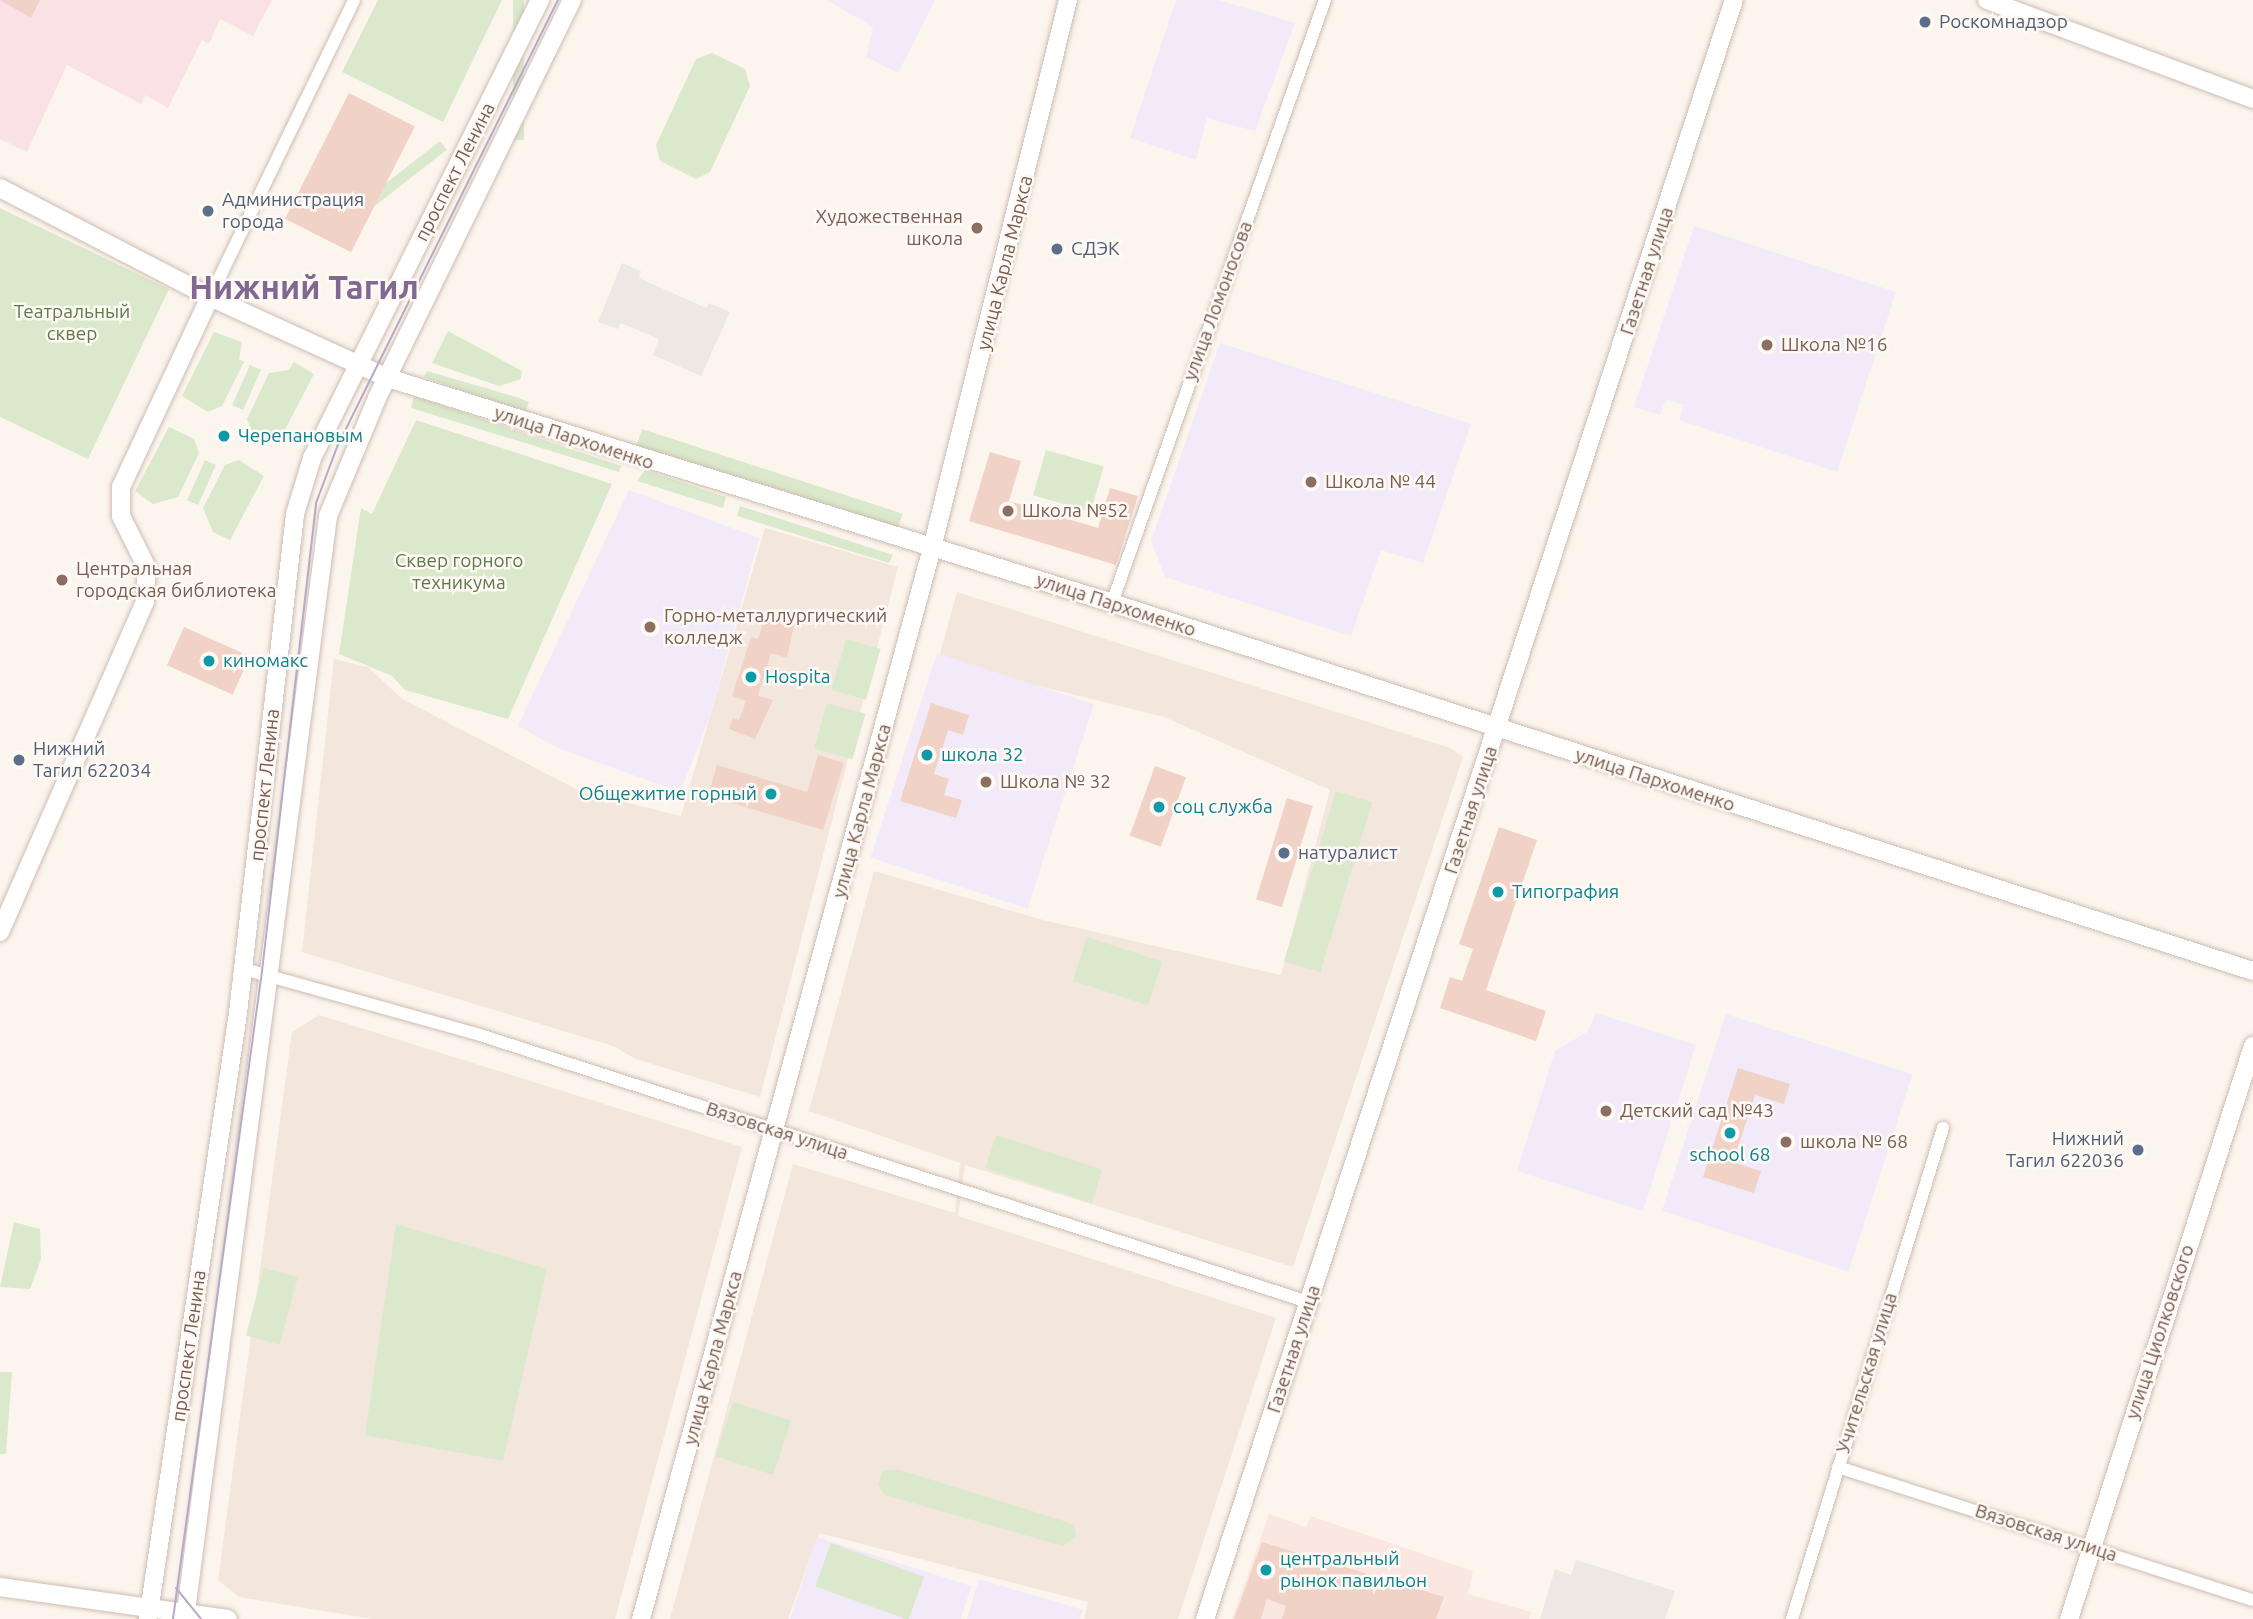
<!DOCTYPE html>
<meta charset="utf-8">
<style>
body{margin:0}
#map{position:relative;width:2253px;height:1619px;overflow:hidden;background:#fcf5ed;font-family:Ubuntu,sans-serif}
div>[style]{position:absolute}
[style*='--x']{left:calc(var(--x)*1px);top:calc(var(--y)*1px);width:calc(var(--w)*1px);rotate:calc(var(--a)*1deg)}
.residential>*{inset:0;background:#f3e6dc}
.commercial>*{inset:0;background:#fbe7e2}
.industrial>*{inset:0;background:#eee8e5}
.education>*{inset:0;background:#f2e9f9;transform-origin:0 0}
.medical>*{inset:0;background:#f9e1e6}
.green>*{inset:0;background:#dae9cb;transform-origin:0 0}
.building>*{inset:0;background:#f0d3c6;transform-origin:0 0}
.roads{filter:drop-shadow(0 0 2px #cebcb2) drop-shadow(0 0 2px #cebcb2)}
.street>*{height:12px;margin:-6px;padding:0 6px;transform-origin:6px;border-radius:6px;background:#fff}
.secondary>*{height:18px;margin:-9px;padding:0 9px;transform-origin:9px;border-radius:9px;background:#fff}
.tram>*{height:2px;margin:-1px;padding:0 1px;transform-origin:1px;border-radius:1px;background:#b7aac7}
.dots>*{width:19px;height:19px;translate:-50% -50%;box-sizing:border-box;border:4px solid #fef9f4;border-radius:50%}
span{translate:-50% -50%;white-space:nowrap;text-align:center;line-height:1.15;-webkit-text-stroke:5px #fef9f4;paint-order:stroke}
.service-label{font-size:19px;color:#4e5e75}
.left{translate:0 -50%;text-align:left}
.right{translate:-100% -50%;text-align:right}
.street-label{font-size:19px;color:#775b50}
.education-label{font-size:19px;color:#785e54}
.park-label{font-size:19px;color:#5c7b49}
.culture-label{font-size:19px;color:#0d838f}
.town-label{font-size:33px;color:#806891;font-weight:700}
</style>
<div id="map">
<div class="residential">
<i style="clip-path:polygon(765px 528px,898px 567px,760px 1097px,636px 1059px,613px 1046px,302px 952px,334px 659px,368px 667px,402px 699px,580px 791px,681px 816px)"></i>
<i style="clip-path:polygon(957px 592px,1450px 748px,1463px 757px,1293px 1267px,965px 1165px,958px 1216px,1276px 1318px,1178px 1619px,1084px 1619px,1088px 1602px,819px 1533px,788px 1619px,670px 1619px,793px 1164px,955px 1213px,960px 1163px,809px 1111px,874px 871px,1043px 920px,1281px 975px,1330px 790px,1164px 717px,938px 661px)"></i>
<i style="clip-path:polygon(319px 1015px,742px 1147px,615px 1619px,373px 1619px,239px 1597px,218px 1580px,292px 1032px)"></i>
</div>
<div class="commercial">
<i style="clip-path:polygon(1269px 1514px,1306px 1527px,1311px 1516px,1473px 1571px,1468px 1594px,1531px 1612px,1529px 1619px,1232px 1619px)"></i>
</div>
<div class="industrial">
<i style="clip-path:polygon(622px 263px,641px 271px,639px 278px,706px 308px,709px 303px,730px 312px,701px 376px,653px 355px,659px 339px,621px 323px,618px 329px,598px 322px)"></i>
<i style="clip-path:polygon(1576px 1560px,1675px 1591px,1665px 1619px,1540px 1619px,1555px 1569px,1571px 1575px)"></i>
</div>
<div class="education">
<i style="clip-path:polygon(827px 0,935px 0,898px 73px,866px 57px,873px 27px)"></i>
<i style="clip-path:polygon(1176px 0,1219px 0,1295px 23px,1255px 131px,1207px 118px,1196px 160px,1130px 138px)"></i>
<i style="clip-path:polygon(1694px 226px,1896px 292px,1837px 472px,1679px 420px,1684px 405px,1666px 399px,1660px 415px,1634px 407px)"></i>
<i style="clip-path:polygon(1220px 343px,1471px 424px,1423px 563px,1381px 550px,1351px 636px,1165px 577px,1151px 541px)"></i>
<i style="clip-path:polygon(629px 490px,759px 538px,710px 716px,680px 792px,558px 748px,518px 726px)"></i>
<i style="left:937px;top:653px;width:165px;height:215px;rotate:18deg"></i>
<i style="clip-path:polygon(1596px 1013px,1696px 1045px,1643px 1211px,1517px 1171px,1555px 1051px,1587px 1032px)"></i>
<i style="left:1726px;top:1014px;width:196px;height:207px;rotate:18deg"></i>
<i style="clip-path:polygon(817px 1537px,971px 1586px,961px 1619px,790px 1619px)"></i>
<i style="clip-path:polygon(979px 1579px,1083px 1610px,1080px 1619px,967px 1619px)"></i>
</div>
<div class="medical">
<i style="clip-path:polygon(0 0,272px 0,253px 36px,220px 19px,209px 44px,202px 40px,168px 108px,145px 95px,141px 104px,67px 65px,27px 152px,0 139px)"></i>
</div>
<div class="green">
<i style="clip-path:polygon(378px 0,502px 0,443px 122px,342px 72px)"></i>
<i style="left:513px;top:0;width:11px;height:140px"></i>
<i style="clip-path:polygon(712px 53px,745px 69px,750px 86px,710px 172px,696px 179px,660px 161px,656px 145px,696px 59px)"></i>
<i style="left:440px;top:141px;width:11px;height:132px;rotate:52deg"></i>
<i style="clip-path:polygon(0 208px,169px 289px,88px 459px,0 417px)"></i>
<i style="clip-path:polygon(448px 331px,522px 371px,521px 379px,499px 386px,432px 363px)"></i>
<i style="clip-path:polygon(214px 332px,242px 342px,239px 359px,244px 362px,222px 406px,208px 412px,182px 396px)"></i>
<i style="clip-path:polygon(294px 362px,314px 374px,277px 445px,252px 432px,247px 419px,269px 373px,289px 370px)"></i>
<i style="left:250px;top:365px;width:12px;height:44px;rotate:24deg"></i>
<i style="clip-path:polygon(427px 371px,516px 397px,529px 402px,525px 413px,424px 377px)"></i>
<i style="clip-path:polygon(414px 396px,621px 466px,619px 472px,411px 408px)"></i>
<i style="clip-path:polygon(416px 420px,612px 484px,508px 719px,405px 690px,392px 676px,339px 654px,361px 508px,372px 514px)"></i>
<i style="clip-path:polygon(169px 427px,194px 439px,199px 453px,178px 497px,153px 504px,135px 491px)"></i>
<i style="left:642px;top:429px;width:274px;height:18px;rotate:18deg"></i>
<i style="left:1046px;top:450px;width:60px;height:47px;rotate:16deg"></i>
<i style="left:205px;top:460px;width:12px;height:44px;rotate:24deg"></i>
<i style="clip-path:polygon(239px 460px,264px 476px,230px 540px,213px 532px,203px 508px,225px 465px)"></i>
<i style="clip-path:polygon(645px 470px,726px 497px,723px 508px,637px 481px)"></i>
<i style="clip-path:polygon(740px 506px,893px 555px,889px 563px,737px 516px)"></i>
<i style="left:846px;top:639px;width:36px;height:53px;rotate:16deg"></i>
<i style="left:827px;top:703px;width:40px;height:47px;rotate:16deg"></i>
<i style="left:1336px;top:791px;width:38px;height:178px;rotate:17deg"></i>
<i style="left:1087px;top:937px;width:79px;height:46px;rotate:18deg"></i>
<i style="left:996px;top:1135px;width:112px;height:35px;rotate:18deg"></i>
<i style="clip-path:polygon(14px 1222px,40px 1229px,41px 1259px,30px 1289px,0 1287px)"></i>
<i style="clip-path:polygon(396px 1224px,547px 1269px,503px 1461px,365px 1435px)"></i>
<i style="left:264px;top:1268px;width:35px;height:70px;rotate:15deg"></i>
<i style="clip-path:polygon(0 1372px,12px 1372px,6px 1454px,0 1454px)"></i>
<i style="left:733px;top:1402px;width:61px;height:57px;rotate:18deg"></i>
<i style="clip-path:polygon(897px 1469px,1064px 1521px,1074px 1525px,1076px 1537px,1063px 1546px,885px 1495px,878px 1485px,883px 1471px)"></i>
<i style="left:831px;top:1543px;width:99px;height:46px;rotate:20deg"></i>
</div>
<div class="building">
<i style="clip-path:polygon(0 0,40px 0,31px 18px)"></i>
<i style="left:349px;top:93px;width:74px;height:141px;rotate:27deg"></i>
<i style="clip-path:polygon(990px 452px,1021px 461px,1009px 501px,1098px 528px,1110px 488px,1138px 496px,1116px 565px,969px 521px)"></i>
<i style="clip-path:polygon(767px 611px,796px 616px,787px 658px,771px 653px,758px 696px,773px 700px,755px 739px,729px 729px,733px 718px,739px 720px,746px 701px,732px 696px,751px 637px,758px 639px)"></i>
<i style="left:184px;top:627px;width:72px;height:42px;rotate:24deg"></i>
<i style="clip-path:polygon(931px 703px,969px 715px,963px 735px,948px 730px,934px 774px,949px 779px,944px 795px,962px 800px,956px 818px,900px 801px)"></i>
<i style="clip-path:polygon(818px 755px,844px 763px,823px 830px,708px 796px,717px 765px,807px 792px)"></i>
<i style="left:1155px;top:766px;width:33px;height:74px;rotate:20deg"></i>
<i style="left:1287px;top:798px;width:27px;height:106px;rotate:17deg"></i>
<i style="clip-path:polygon(1499px 827px,1537px 840px,1486px 990px,1546px 1011px,1536px 1041px,1440px 1008px,1450px 977px,1462px 981px,1473px 949px,1459px 944px)"></i>
<i style="clip-path:polygon(1738px 1068px,1790px 1084px,1784px 1104px,1755px 1095px,1733px 1162px,1761px 1171px,1754px 1193px,1703px 1177px)"></i>
<i style="clip-path:polygon(1262px 1542px,1444px 1597px,1436px 1619px,1282px 1619px,1286px 1606px,1267px 1599px,1261px 1619px,1234px 1619px)"></i>
</div>
<div class="roads">
<div class="street">
<i style="--x:210;--y:297;--w:330;--a:-64.1"></i>
<i style="--x:1112;--y:603;--w:640;--a:-70.55"></i>
<i style="--x:244;--y:969;--w:245;--a:15.6"></i>
<i style="--x:480;--y:1035;--w:870;--a:17.87"></i>
<i style="--x:1838;--y:1467;--w:436;--a:17.8"></i>
<i style="--x:1792;--y:1619;--w:514;--a:-72.91"></i>
</div>
<div class="secondary">
<i style="--x:1987;--y:0;--w:284;--a:20.4"></i>
<i style="--x:0;--y:188;--w:237;--a:27.4"></i>
<i style="--x:210;--y:297;--w:196;--a:24.5"></i>
<i style="--x:388;--y:378;--w:758;--a:17.26"></i>
<i style="--x:1112;--y:603;--w:1199;--a:17.88"></i>
<i style="--x:0;--y:932;--w:361;--a:-66.3"></i>
<i style="--x:145;--y:601;--w:33;--a:-87"></i>
<i style="--x:147;--y:568;--w:58;--a:-116.6"></i>
<i style="--x:121;--y:516;--w:29;--a:-90"></i>
<i style="--x:121;--y:487;--w:210;--a:-64.9"></i>
<i style="--x:0;--y:1587;--w:230;--a:8"></i>
<i style="--x:148;--y:1619;--w:613;--a:-81.55"></i>
<i style="--x:238;--y:1013;--w:502;--a:-83.48"></i>
<i style="--x:295;--y:514;--w:59;--a:-73.1"></i>
<i style="--x:312;--y:458;--w:512;--a:-63.54"></i>
<i style="--x:185;--y:1619;--w:1112;--a:-82.61"></i>
<i style="--x:328;--y:516;--w:128;--a:-67.4"></i>
<i style="--x:377;--y:398;--w:443;--a:-63.9"></i>
<i style="--x:641;--y:1619;--w:1110;--a:-74.8"></i>
<i style="--x:932;--y:548;--w:565;--a:-76.06"></i>
<i style="--x:1205;--y:1619;--w:1703;--a:-71.91"></i>
<i style="--x:2069;--y:1619;--w:602;--a:-72.2"></i>
</div>
</div>
<div class="tram">
<i style="--x:176;--y:1588;--w:40;--a:51"></i>
<i style="--x:173;--y:1619;--w:654;--a:-82.18"></i>
<i style="--x:262;--y:971;--w:471;--a:-83.4"></i>
<i style="--x:316;--y:503;--w:60;--a:-69.4"></i>
<i style="--x:337;--y:447;--w:499;--a:-63.7"></i>
</div>
<div class="dots">
<i style="left:1925px;top:22px;background:#5c6f8a"></i>
<i style="left:208px;top:211px;background:#5c6f8a"></i>
<i style="left:977px;top:228px;background:#8d6e63"></i>
<i style="left:1057px;top:249px;background:#5c6f8a"></i>
<i style="left:1767px;top:345px;background:#8d6e63"></i>
<i style="left:224px;top:436px;background:#0f9aa8"></i>
<i style="left:1311px;top:482px;background:#8d6e63"></i>
<i style="left:1008px;top:511px;background:#8d6e63"></i>
<i style="left:62px;top:580px;background:#8d6e63"></i>
<i style="left:650px;top:627px;background:#8d6e63"></i>
<i style="left:209px;top:661px;background:#0f9aa8"></i>
<i style="left:751px;top:677px;background:#0f9aa8"></i>
<i style="left:927px;top:755px;background:#0f9aa8"></i>
<i style="left:19px;top:760px;background:#5c6f8a"></i>
<i style="left:986px;top:782px;background:#8d6e63"></i>
<i style="left:771px;top:794px;background:#0f9aa8"></i>
<i style="left:1159px;top:807px;background:#0f9aa8"></i>
<i style="left:1284px;top:853px;background:#5c6f8a"></i>
<i style="left:1498px;top:892px;background:#0f9aa8"></i>
<i style="left:1606px;top:1111px;background:#8d6e63"></i>
<i style="left:1730px;top:1133px;background:#0f9aa8"></i>
<i style="left:1786px;top:1142px;background:#8d6e63"></i>
<i style="left:2138px;top:1150px;background:#5c6f8a"></i>
<i style="left:1266px;top:1570px;background:#0f9aa8"></i>
</div>
<div class="service-label">
<span class="left" style="left:1939px;top:22px">Роскомнадзор</span>
<span class="left" style="left:222px;top:211px">Администрация<br>города</span>
<span class="left" style="left:1071px;top:249px">СДЭК</span>
<span class="left" style="left:33px;top:760px">Нижний<br>Тагил 622034</span>
<span class="left" style="left:1298px;top:853px">натуралист</span>
<span class="right" style="left:2124px;top:1150px">Нижний<br>Тагил 622036</span>
</div>
<div class="street-label">
<span style="left:455px;top:172px;rotate:-63deg">проспект Ленина</span>
<span style="left:1005px;top:263px;rotate:-76deg">улица Карла Маркса</span>
<span style="left:1647px;top:271px;rotate:-72deg">Газетная улица</span>
<span style="left:1218px;top:301px;rotate:-70deg">улица Ломоносова</span>
<span style="left:574px;top:438px;rotate:18deg">улица Пархоменко</span>
<span style="left:1116px;top:605px;rotate:18deg">улица Пархоменко</span>
<span style="left:1655px;top:780px;rotate:18deg">улица Пархоменко</span>
<span style="left:265px;top:785px;rotate:-84deg">проспект Ленина</span>
<span style="left:1471px;top:810px;rotate:-72deg">Газетная улица</span>
<span style="left:862px;top:811px;rotate:-75deg">улица Карла Маркса</span>
<span style="left:777px;top:1131px;rotate:18deg">Вязовская улица</span>
<span style="left:2160px;top:1332px;rotate:-72deg">улица Циолковского</span>
<span style="left:189px;top:1346px;rotate:-82deg">проспект Ленина</span>
<span style="left:1294px;top:1349px;rotate:-72deg">Газетная улица</span>
<span style="left:713px;top:1358px;rotate:-75deg">улица Карла Маркса</span>
<span style="left:1867px;top:1373px;rotate:-73deg">Учительская улица</span>
<span style="left:2046px;top:1533px;rotate:18deg">Вязовская улица</span>
</div>
<div class="education-label">
<span class="right" style="left:963px;top:228px">Художественная<br>школа</span>
<span class="left" style="left:1781px;top:345px">Школа №16</span>
<span class="left" style="left:1325px;top:482px">Школа № 44</span>
<span class="left" style="left:1022px;top:511px">Школа №52</span>
<span class="left" style="left:76px;top:580px">Центральная<br>городская библиотека</span>
<span class="left" style="left:664px;top:627px">Горно-металлургический<br>колледж</span>
<span class="left" style="left:1000px;top:782px">Школа № 32</span>
<span class="left" style="left:1620px;top:1111px">Детский сад №43</span>
<span class="left" style="left:1800px;top:1142px">школа № 68</span>
</div>
<div class="park-label">
<span style="left:72px;top:323px">Театральный<br>сквер</span>
<span style="left:459px;top:572px">Сквер горного<br>техникума</span>
</div>
<div class="culture-label">
<span class="left" style="left:238px;top:436px">Черепановым</span>
<span class="left" style="left:223px;top:661px">киномакс</span>
<span class="left" style="left:765px;top:677px">Hospita</span>
<span class="left" style="left:941px;top:755px">школа 32</span>
<span class="right" style="left:757px;top:794px">Общежитие горный</span>
<span class="left" style="left:1173px;top:807px">соц служба</span>
<span class="left" style="left:1512px;top:892px">Типография</span>
<span style="left:1730px;top:1155px">school 68</span>
<span class="left" style="left:1280px;top:1570px">центральный<br>рынок павильон</span>
</div>
<div class="town-label">
<span style="left:304px;top:287px">Нижний Тагил</span>
</div>
</div>
